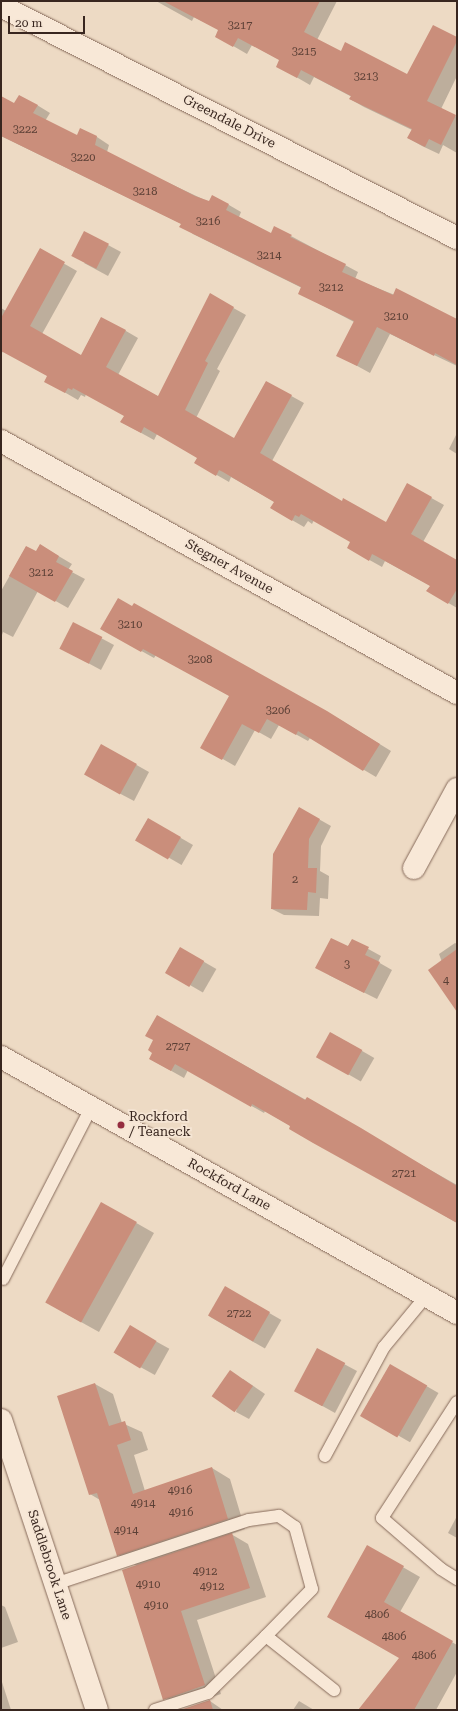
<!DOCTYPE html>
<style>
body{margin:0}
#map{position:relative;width:458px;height:1711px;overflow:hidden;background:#eddac4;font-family:"Roboto Serif",serif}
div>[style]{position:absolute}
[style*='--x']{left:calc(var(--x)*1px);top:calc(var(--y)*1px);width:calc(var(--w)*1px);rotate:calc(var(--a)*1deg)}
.shadow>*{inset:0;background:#0003;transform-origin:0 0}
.building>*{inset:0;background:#ca8e7b;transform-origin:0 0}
.roads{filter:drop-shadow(0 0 1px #876b5b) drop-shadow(0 0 1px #876b5b)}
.service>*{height:12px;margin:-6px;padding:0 6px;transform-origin:6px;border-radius:6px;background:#f8e8d7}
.minor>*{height:22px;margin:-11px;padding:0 11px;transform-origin:11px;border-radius:11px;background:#f8e8d7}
.secondary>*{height:22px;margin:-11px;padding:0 11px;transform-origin:11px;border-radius:11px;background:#f8e8d7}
.dots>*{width:11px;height:11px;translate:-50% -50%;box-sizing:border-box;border:2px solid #f5e5d4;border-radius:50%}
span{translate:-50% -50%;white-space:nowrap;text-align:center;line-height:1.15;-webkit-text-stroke:3.5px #f5e5d4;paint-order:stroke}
.number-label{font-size:11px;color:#5c4036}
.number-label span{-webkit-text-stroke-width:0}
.street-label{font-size:13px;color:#38261f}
.poi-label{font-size:13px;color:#38261f}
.left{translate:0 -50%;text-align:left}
.frame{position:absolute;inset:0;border:2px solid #38261f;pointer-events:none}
.scale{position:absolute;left:8px;top:16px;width:77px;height:18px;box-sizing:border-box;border:2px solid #38261f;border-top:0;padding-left:5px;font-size:12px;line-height:14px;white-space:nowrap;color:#38261f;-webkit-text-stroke:3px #f5e5d4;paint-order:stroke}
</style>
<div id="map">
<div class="shadow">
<i style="clip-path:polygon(156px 1px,337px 1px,317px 40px,341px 52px,407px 75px,457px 38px,457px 76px,441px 109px,457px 117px,457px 153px,443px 145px,439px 154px,422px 146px,408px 138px,412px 130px,364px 107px,350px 99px,352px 97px,314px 77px,310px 85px,291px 74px,280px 60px,252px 45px,247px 54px,216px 36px,220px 30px,194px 17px,192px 21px)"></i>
<i style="clip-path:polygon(1px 98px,15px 105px,37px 105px,50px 113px,45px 121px,77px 137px,81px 129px,97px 137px,109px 145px,107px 152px,133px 166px,209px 202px,229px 205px,241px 212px,239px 217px,271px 234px,291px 236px,358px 272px,355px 279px,457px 320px,457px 366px,390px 334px,370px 373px,350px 362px,354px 322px,299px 293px,302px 288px,193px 234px,182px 224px,1px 136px)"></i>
<i style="clip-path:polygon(108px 245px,121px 252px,108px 276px,84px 263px)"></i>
<i style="clip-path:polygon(40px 250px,77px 271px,42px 334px,81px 356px,101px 318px,126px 331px,138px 338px,118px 375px,159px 397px,210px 295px,246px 315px,217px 369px,220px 371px,196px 418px,234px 440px,266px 382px,304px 403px,272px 461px,342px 502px,386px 523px,408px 485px,444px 505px,423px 542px,457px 561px,457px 608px,428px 591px,431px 586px,385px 561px,382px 567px,348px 548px,352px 542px,314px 520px,312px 524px,308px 521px,304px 527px,271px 508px,275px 502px,231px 477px,229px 482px,196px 463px,199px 457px,157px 434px,154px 440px,134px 429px,121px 422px,125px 415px,86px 394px,85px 397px,81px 395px,78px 400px,45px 381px,48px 376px,3px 351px,1px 355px,1px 308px,6px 311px)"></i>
<i style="clip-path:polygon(457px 433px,457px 454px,449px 449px)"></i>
<i style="clip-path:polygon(40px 545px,72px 564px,68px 570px,85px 579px,68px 608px,38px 591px,13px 637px,3px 632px,2px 635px,1px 591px,26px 547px,36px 553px)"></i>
<i style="clip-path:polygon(73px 623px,114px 645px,101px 670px,73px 655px)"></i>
<i style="clip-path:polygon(102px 629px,339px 719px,391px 751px,376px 777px,310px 738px,308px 741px,279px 725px,271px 739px,255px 730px,235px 766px,214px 754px,230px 696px,156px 655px,154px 658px)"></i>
<i style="clip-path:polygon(101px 745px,149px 772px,134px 801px,98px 782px)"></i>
<i style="clip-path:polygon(299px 808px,331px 826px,321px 846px,320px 871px,329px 876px,328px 899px,320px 898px,319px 916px,284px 915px,272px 909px)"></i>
<i style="left:148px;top:819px;width:52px;height:23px;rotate:30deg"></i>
<i style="clip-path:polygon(352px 940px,381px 956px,378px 962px,392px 970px,377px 999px,329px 975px)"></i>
<i style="clip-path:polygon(455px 943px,457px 944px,457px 1003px,439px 954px)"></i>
<i style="left:180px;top:948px;width:42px;height:27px;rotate:30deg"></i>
<i style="clip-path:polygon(157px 1016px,457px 1185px,457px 1223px,265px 1111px,264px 1113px,188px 1070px,184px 1078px,150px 1059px,154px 1052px)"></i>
<i style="left:331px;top:1033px;width:50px;height:27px;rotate:30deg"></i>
<i style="clip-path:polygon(101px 1203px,154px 1233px,99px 1332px,63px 1312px)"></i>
<i style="left:226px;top:1288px;width:64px;height:33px;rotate:30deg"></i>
<i style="left:130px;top:1327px;width:45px;height:30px;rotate:29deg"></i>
<i style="clip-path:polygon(344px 1364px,357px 1371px,335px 1413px,308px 1398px)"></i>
<i style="left:390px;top:1365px;width:56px;height:57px;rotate:30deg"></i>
<i style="clip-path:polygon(243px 1379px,265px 1394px,249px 1419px,236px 1412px)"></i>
<i style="clip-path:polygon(95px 1384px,113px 1394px,122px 1423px,142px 1432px,148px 1450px,134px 1455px,145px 1491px,212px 1468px,230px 1479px,245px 1529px,231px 1534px,248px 1544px,266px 1597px,197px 1620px,221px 1694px,182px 1707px,166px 1698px,137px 1566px,118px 1555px,100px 1500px,90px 1494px)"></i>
<i style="clip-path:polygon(457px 1516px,457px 1538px,448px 1533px)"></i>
<i style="clip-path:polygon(368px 1547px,420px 1577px,400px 1612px,457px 1645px,457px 1672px,436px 1710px,360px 1710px,401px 1658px,328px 1617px)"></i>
<i style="clip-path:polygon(1px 1605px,5px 1607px,18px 1642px,1px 1648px)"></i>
<i style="clip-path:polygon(1px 1679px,11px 1710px,1px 1710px)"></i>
<i style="clip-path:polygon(210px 1701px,223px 1710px,183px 1710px)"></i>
<i style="clip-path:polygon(299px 1701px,314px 1710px,293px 1710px)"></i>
</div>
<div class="building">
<i style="clip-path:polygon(163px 1px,320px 1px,304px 32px,341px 51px,345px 42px,407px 74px,433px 25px,457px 37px,457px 41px,427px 101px,456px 115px,441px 145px,429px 139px,425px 147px,407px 138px,412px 129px,349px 99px,351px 96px,301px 70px,297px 78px,276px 67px,279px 60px,238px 38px,233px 47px,215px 37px,218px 30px)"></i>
<i style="clip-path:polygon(19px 95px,38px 105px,33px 113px,77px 135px,80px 128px,97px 136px,95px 145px,195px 196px,209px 201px,212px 195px,229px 204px,226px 210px,271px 233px,274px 226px,292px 235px,290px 237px,346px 264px,342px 272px,393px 295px,396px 288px,457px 319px,457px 365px,435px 353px,434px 356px,377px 327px,357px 366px,336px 356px,354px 321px,298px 294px,301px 287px,179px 227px,181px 224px,1px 136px,1px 96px,14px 103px)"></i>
<i style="left:84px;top:231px;width:28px;height:28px;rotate:27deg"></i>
<i style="clip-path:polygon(40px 248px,65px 262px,30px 326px,81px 355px,101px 317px,126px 330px,106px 367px,158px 396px,210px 293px,234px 307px,205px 361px,208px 363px,185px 410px,234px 438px,266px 381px,292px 395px,260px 453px,342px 501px,343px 498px,386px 522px,407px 483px,432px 497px,411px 534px,457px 560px,457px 589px,448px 604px,426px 591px,430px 586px,376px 556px,372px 554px,369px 561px,347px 548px,350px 542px,301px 514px,299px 517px,295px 515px,292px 521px,270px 508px,274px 502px,223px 472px,219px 470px,216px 476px,194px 463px,197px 458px,144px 427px,141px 433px,120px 422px,124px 416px,73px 388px,72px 390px,68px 388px,65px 393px,44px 382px,47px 376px,1px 351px,1px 318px)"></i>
<i style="clip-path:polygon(40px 544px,59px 556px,56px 562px,73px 571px,55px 602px,9px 576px,26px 546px,36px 551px)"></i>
<i style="clip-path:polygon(118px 598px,132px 606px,134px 603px,327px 711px,380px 744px,363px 771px,298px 731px,296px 735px,267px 719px,259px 733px,242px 724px,222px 760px,200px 748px,229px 696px,143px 649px,141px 652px,100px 629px)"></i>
<i style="left:73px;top:622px;width:33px;height:30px;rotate:27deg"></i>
<i style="left:101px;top:744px;width:41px;height:35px;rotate:29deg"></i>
<i style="clip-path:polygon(299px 807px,320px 819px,309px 839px,308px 868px,317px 868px,316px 893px,308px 892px,307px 910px,271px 909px,273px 854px)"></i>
<i style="left:148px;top:818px;width:38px;height:26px;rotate:30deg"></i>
<i style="clip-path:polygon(331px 938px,348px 946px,352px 939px,369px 947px,365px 955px,380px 962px,364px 993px,315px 968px)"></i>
<i style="left:180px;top:947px;width:28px;height:30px;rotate:30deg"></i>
<i style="clip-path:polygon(457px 949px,457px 1012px,428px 970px)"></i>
<i style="clip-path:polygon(157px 1015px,305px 1100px,307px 1097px,361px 1128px,457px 1186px,457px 1223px,313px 1143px,289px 1129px,290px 1126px,252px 1104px,251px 1107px,175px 1064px,171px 1071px,149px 1059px,152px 1053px,148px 1050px,153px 1040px,145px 1036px)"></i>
<i style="left:330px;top:1032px;width:37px;height:29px;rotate:29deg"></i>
<i style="left:101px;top:1202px;width:41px;height:115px;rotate:29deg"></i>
<i style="left:225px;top:1286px;width:52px;height:34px;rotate:30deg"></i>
<i style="left:130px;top:1325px;width:31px;height:32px;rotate:31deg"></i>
<i style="left:317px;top:1348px;width:32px;height:49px;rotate:28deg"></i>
<i style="left:390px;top:1364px;width:43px;height:60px;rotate:30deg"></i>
<i style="left:230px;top:1370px;width:28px;height:32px;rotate:35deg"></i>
<i style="clip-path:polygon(95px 1383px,109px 1426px,125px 1421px,131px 1440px,117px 1445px,133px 1494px,212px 1467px,228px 1519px,117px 1556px,97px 1493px,89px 1495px,57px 1396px)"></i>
<i style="clip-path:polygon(232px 1533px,250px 1588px,181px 1611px,205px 1685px,163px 1700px,122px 1570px)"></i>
<i style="clip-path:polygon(367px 1545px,404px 1566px,384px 1602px,453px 1641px,414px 1710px,358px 1710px,399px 1658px,327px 1617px)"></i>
<i style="clip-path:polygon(210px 1700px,213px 1710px,180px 1710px)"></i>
</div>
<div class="roads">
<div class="service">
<i style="--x:3;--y:1279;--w:192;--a:-62.8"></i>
<i style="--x:457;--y:1402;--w:138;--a:122.9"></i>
<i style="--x:382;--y:1518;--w:78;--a:40.8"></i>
<i style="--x:441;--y:1569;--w:19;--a:32"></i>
<i style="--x:325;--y:1456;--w:124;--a:-61.6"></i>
<i style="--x:384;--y:1347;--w:66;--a:-50.5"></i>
<i style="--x:55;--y:1584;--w:204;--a:-18.3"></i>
<i style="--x:249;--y:1520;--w:30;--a:-8"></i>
<i style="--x:279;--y:1516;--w:19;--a:35"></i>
<i style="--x:295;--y:1527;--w:64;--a:74.7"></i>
<i style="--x:312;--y:1589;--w:66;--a:134.4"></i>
<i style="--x:266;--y:1636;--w:87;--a:38.5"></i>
<i style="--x:155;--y:1710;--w:56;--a:-17.8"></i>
<i style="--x:208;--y:1693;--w:81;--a:-44.5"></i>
</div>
<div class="minor">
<i style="--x:1;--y:6;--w:512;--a:26.97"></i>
<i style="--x:1;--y:441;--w:521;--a:28.93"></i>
<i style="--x:414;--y:868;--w:90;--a:-61.4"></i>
<i style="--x:1;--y:1420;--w:305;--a:71.7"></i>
</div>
<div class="secondary">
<i style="--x:1;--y:1057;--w:523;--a:29.31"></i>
</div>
</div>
<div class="dots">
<i style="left:121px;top:1125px;background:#952d40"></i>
</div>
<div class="number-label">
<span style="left:240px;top:26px">3217</span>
<span style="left:304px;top:52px">3215</span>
<span style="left:366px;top:77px">3213</span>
<span style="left:25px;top:130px">3222</span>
<span style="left:83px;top:158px">3220</span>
<span style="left:145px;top:192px">3218</span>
<span style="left:208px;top:222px">3216</span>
<span style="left:269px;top:256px">3214</span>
<span style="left:331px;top:288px">3212</span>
<span style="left:396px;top:317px">3210</span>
<span style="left:41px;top:573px">3212</span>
<span style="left:130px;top:625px">3210</span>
<span style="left:200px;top:660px">3208</span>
<span style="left:278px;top:711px">3206</span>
<span style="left:295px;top:880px">2</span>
<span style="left:347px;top:965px">3</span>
<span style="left:446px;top:981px">4</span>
<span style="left:178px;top:1047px">2727</span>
<span style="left:404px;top:1174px">2721</span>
<span style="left:239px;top:1314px">2722</span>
<span style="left:180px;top:1491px">4916</span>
<span style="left:143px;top:1504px">4914</span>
<span style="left:181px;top:1513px">4916</span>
<span style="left:126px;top:1531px">4914</span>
<span style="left:205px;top:1572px">4912</span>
<span style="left:148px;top:1585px">4910</span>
<span style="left:212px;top:1587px">4912</span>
<span style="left:156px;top:1606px">4910</span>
<span style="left:377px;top:1615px">4806</span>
<span style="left:394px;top:1637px">4806</span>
<span style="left:424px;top:1656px">4806</span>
</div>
<div class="street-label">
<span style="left:229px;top:122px;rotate:27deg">Greendale Drive</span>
<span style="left:229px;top:567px;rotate:29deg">Stegner Avenue</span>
<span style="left:229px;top:1185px;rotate:29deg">Rockford Lane</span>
<span style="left:49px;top:1565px;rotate:72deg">Saddlebrook Lane</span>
</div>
<div class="poi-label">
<span class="left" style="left:129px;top:1125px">Rockford<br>/ Teaneck</span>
</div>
<div class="frame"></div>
<div class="scale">20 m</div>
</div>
